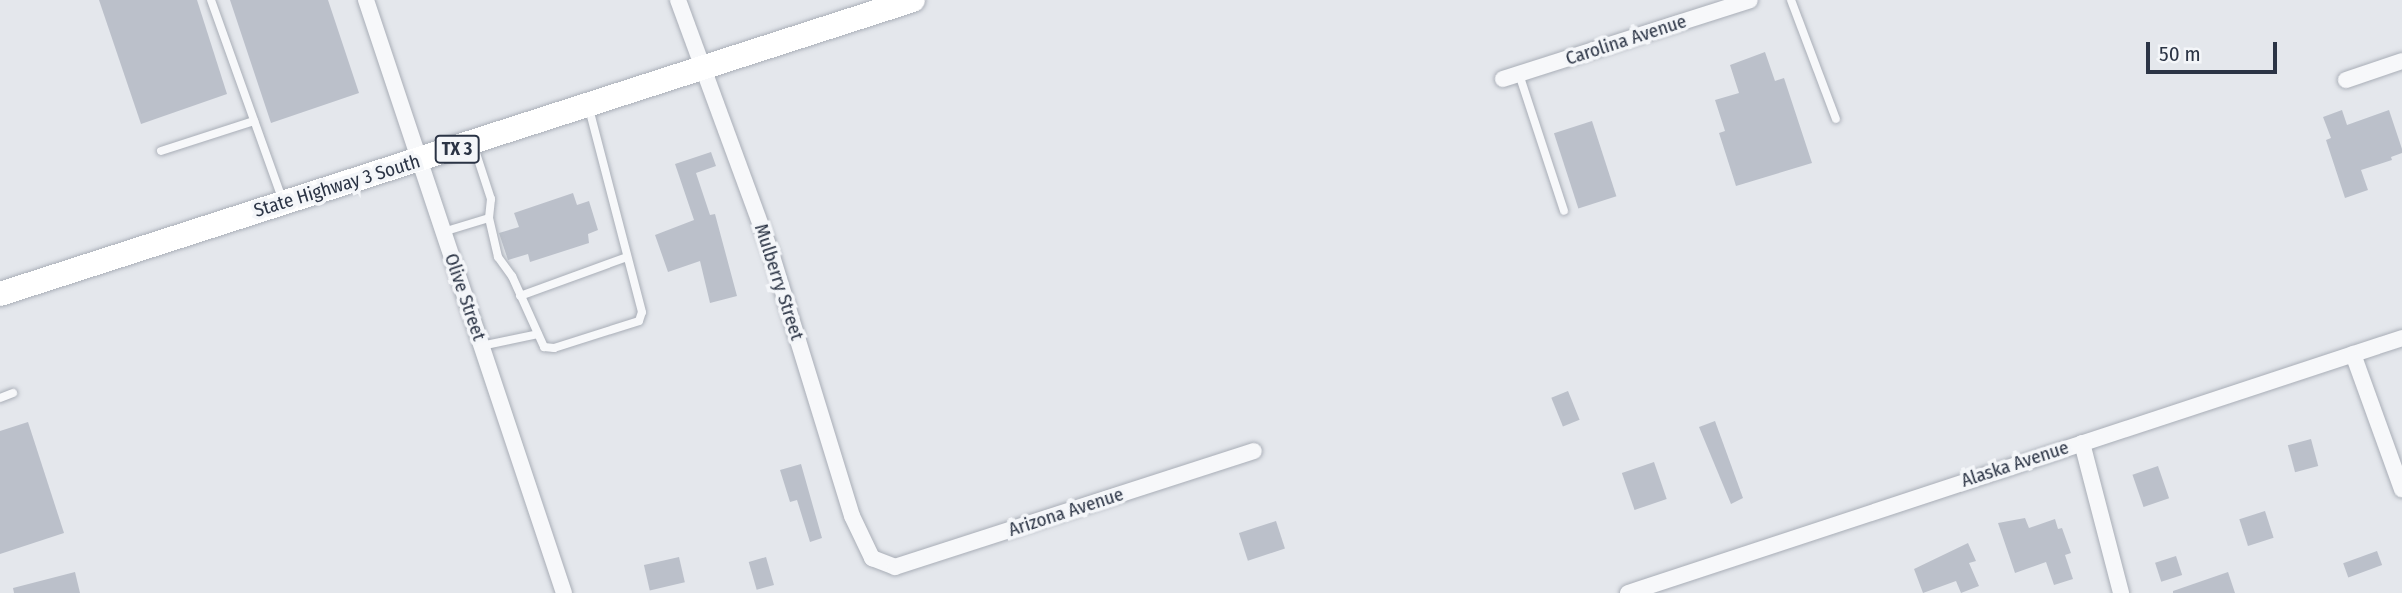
<!DOCTYPE html>
<style>
body{margin:0}
#map{position:relative;width:2402px;height:593px;overflow:hidden;background:#e4e7ec;font-family:"Fira Sans Condensed",sans-serif}
div>[style]{position:absolute}
[style*='--x']{left:calc(var(--x)*1px);top:calc(var(--y)*1px);width:calc(var(--w)*1px);rotate:calc(var(--a)*1deg)}
.building>*{inset:0;background:#bbc0ca;transform-origin:0 0}
.roads{filter:drop-shadow(0 0 2px #a9aeb7) drop-shadow(0 0 2px #a9aeb7)}
.lane>*{height:8px;margin:-4px;padding:0 4px;transform-origin:4px;border-radius:4px;background:#f7f8fa}
.street>*{height:16px;margin:-8px;padding:0 8px;transform-origin:8px;border-radius:8px;background:#f7f8fa}
.primary>*{height:24px;margin:-12px;padding:0 12px;transform-origin:12px;border-radius:12px;background:#fff}
span{translate:-50% -50%;white-space:nowrap;text-align:center;line-height:1.15;-webkit-text-stroke:7px #f4f6f9;paint-order:stroke}
.shield-label span{padding:2px 5px;background:#f4f6f9;border:2px solid;border-radius:5px;-webkit-text-stroke-width:0}
.shield-label{font-size:18px;color:#2b3445;font-weight:700}
.street-label{font-size:19px;color:#2b3445}
.scale{position:absolute;left:2146px;top:42px;width:131px;height:32px;box-sizing:border-box;border:4px solid #2b3445;border-top:0;padding-left:9px;font-size:21px;line-height:24px;white-space:nowrap;color:#2b3445;-webkit-text-stroke:5px #f4f6f9;paint-order:stroke}
</style>
<div id="map">
<div class="building">
<i style="clip-path:polygon(99px 0,197px 0,227px 94px,141px 124px)"></i>
<i style="clip-path:polygon(230px 0,328px 0,359px 93px,271px 123px)"></i>
<i style="clip-path:polygon(1765px 52px,1775px 81px,1784px 78px,1812px 163px,1736px 186px,1719px 133px,1725px 131px,1715px 100px,1739px 93px,1730px 65px)"></i>
<i style="clip-path:polygon(2342px 110px,2347px 125px,2389px 110px,2402px 149px,2402px 153px,2391px 157px,2392px 160px,2361px 170px,2368px 190px,2345px 198px,2326px 140px,2331px 138px,2323px 117px)"></i>
<i style="left:1592px;top:121px;width:79px;height:40px;rotate:72deg"></i>
<i style="clip-path:polygon(711px 152px,716px 166px,696px 173px,710px 215px,715px 214px,737px 296px,710px 303px,700px 261px,668px 272px,655px 235px,694px 220px,675px 164px)"></i>
<i style="clip-path:polygon(573px 193px,577px 205px,589px 201px,598px 230px,588px 234px,589px 243px,530px 262px,528px 254px,508px 260px,499px 233px,519px 227px,514px 213px)"></i>
<i style="left:1568px;top:391px;width:31px;height:18px;rotate:68deg"></i>
<i style="clip-path:polygon(1715px 421px,1743px 498px,1731px 504px,1699px 427px)"></i>
<i style="clip-path:polygon(28px 422px,64px 533px,0 554px,0 431px)"></i>
<i style="left:2311px;top:439px;width:28px;height:24px;rotate:75deg"></i>
<i style="left:1654px;top:462px;width:39px;height:34px;rotate:71deg"></i>
<i style="clip-path:polygon(801px 464px,822px 538px,810px 542px,797px 500px,790px 502px,780px 470px)"></i>
<i style="left:2158px;top:466px;width:34px;height:27px;rotate:71deg"></i>
<i style="left:2265px;top:511px;width:28px;height:27px;rotate:72deg"></i>
<i style="clip-path:polygon(2025px 518px,2029px 528px,2055px 519px,2058px 529px,2062px 528px,2071px 553px,2065px 555px,2073px 579px,2054px 585px,2046px 562px,2015px 573px,1998px 523px)"></i>
<i style="left:1276px;top:521px;width:29px;height:39px;rotate:72deg"></i>
<i style="clip-path:polygon(1968px 543px,1976px 561px,1969px 563px,1979px 586px,1961px 593px,1956px 581px,1923px 593px,1914px 569px)"></i>
<i style="left:2377px;top:551px;width:15px;height:36px;rotate:70deg"></i>
<i style="left:2176px;top:556px;width:20px;height:22px;rotate:72deg"></i>
<i style="left:679px;top:557px;width:26px;height:36px;rotate:77deg"></i>
<i style="left:766px;top:557px;width:29px;height:18px;rotate:74deg"></i>
<i style="clip-path:polygon(75px 572px,80px 593px,14px 593px,13px 588px)"></i>
<i style="clip-path:polygon(2228px 572px,2235px 593px,2173px 593px,2173px 591px)"></i>
</div>
<div class="roads">
<div class="lane">
<i style="--x:211;--y:0;--w:214;--a:70.3"></i>
<i style="--x:1791;--y:0;--w:127;--a:69.3"></i>
<i style="--x:1519;--y:74;--w:144;--a:71.8"></i>
<i style="--x:473;--y:144;--w:58;--a:71.9"></i>
<i style="--x:491;--y:199;--w:19;--a:96"></i>
<i style="--x:489;--y:218;--w:40;--a:77"></i>
<i style="--x:498;--y:257;--w:24;--a:54"></i>
<i style="--x:512;--y:276;--w:78;--a:65.7"></i>
<i style="--x:544;--y:347;--w:10;--a:6"></i>
<i style="--x:554;--y:348;--w:89;--a:-17.6"></i>
<i style="--x:639;--y:321;--w:9;--a:-72"></i>
<i style="--x:642;--y:312;--w:210;--a:-104.6"></i>
<i style="--x:161;--y:151;--w:98;--a:-17.9"></i>
<i style="--x:443;--y:232;--w:48;--a:-16.9"></i>
<i style="--x:520;--y:296;--w:114;--a:-20"></i>
<i style="--x:481;--y:346;--w:58;--a:-11.9"></i>
<i style="--x:0;--y:398;--w:14;--a:-21"></i>
</div>
<div class="street">
<i style="--x:366;--y:0;--w:625;--a:71.54"></i>
<i style="--x:678;--y:0;--w:273;--a:69.8"></i>
<i style="--x:772;--y:256;--w:272;--a:72.9"></i>
<i style="--x:852;--y:516;--w:47;--a:64.5"></i>
<i style="--x:872;--y:558;--w:25;--a:21"></i>
<i style="--x:895;--y:567;--w:377;--a:-17.9"></i>
<i style="--x:1503;--y:79;--w:259;--a:-17.7"></i>
<i style="--x:2346;--y:80;--w:59;--a:-18.7"></i>
<i style="--x:2353;--y:354;--w:144;--a:70.1"></i>
<i style="--x:2082;--y:443;--w:155;--a:75.4"></i>
<i style="--x:1628;--y:593;--w:815;--a:-18.23"></i>
</div>
<div class="primary">
<i style="--x:0;--y:294;--w:959;--a:-17.85"></i>
</div>
</div>
<div class="shield-label">
<span style="left:457px;top:149px">TX 3</span>
</div>
<div class="street-label">
<span style="left:1626px;top:40px;rotate:-18deg">Carolina Avenue</span>
<span style="left:337px;top:186px;rotate:-17deg">State Highway 3 South</span>
<span style="left:779px;top:282px;rotate:72deg">Mulberry Street</span>
<span style="left:465px;top:297px;rotate:71deg">Olive Street</span>
<span style="left:2015px;top:464px;rotate:-18deg">Alaska Avenue</span>
<span style="left:1066px;top:512px;rotate:-18deg">Arizona Avenue</span>
</div>
<div class="scale">50 m</div>
</div>
